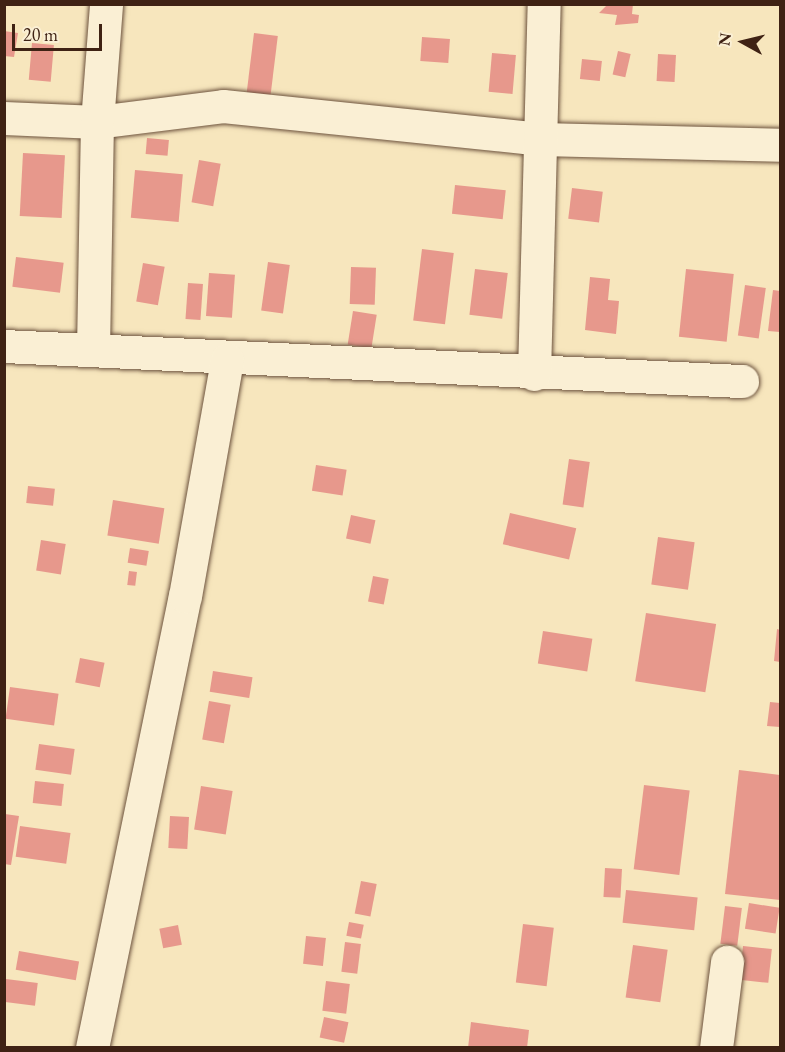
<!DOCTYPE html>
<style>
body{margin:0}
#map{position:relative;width:785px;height:1052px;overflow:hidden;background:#f7e6bd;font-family:"EB Garamond",serif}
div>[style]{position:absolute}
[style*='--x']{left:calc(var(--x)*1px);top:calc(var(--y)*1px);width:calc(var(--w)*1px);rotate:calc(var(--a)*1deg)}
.building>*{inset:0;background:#e7988c;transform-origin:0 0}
.roads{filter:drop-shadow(0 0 2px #6d533e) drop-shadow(0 0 2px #6d533e)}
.minor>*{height:33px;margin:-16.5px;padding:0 16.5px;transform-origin:16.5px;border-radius:16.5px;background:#faefd4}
span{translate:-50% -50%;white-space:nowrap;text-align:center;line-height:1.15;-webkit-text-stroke:5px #faefd4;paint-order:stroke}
.frame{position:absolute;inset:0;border:6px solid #3f2214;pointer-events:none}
.north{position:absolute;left:713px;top:12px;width:60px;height:60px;-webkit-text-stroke:4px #faefd4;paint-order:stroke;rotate:278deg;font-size:16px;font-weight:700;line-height:24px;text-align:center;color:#3f2214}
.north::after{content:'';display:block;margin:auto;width:21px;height:27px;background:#3f2214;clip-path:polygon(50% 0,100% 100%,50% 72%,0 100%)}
.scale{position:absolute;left:12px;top:24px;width:90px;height:27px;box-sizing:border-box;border:3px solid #3f2214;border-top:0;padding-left:8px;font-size:18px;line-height:21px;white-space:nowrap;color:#3f2214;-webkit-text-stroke:4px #faefd4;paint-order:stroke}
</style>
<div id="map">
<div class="building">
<i style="clip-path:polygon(608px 4px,633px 4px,632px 14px,639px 15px,638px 23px,615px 25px,617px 15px,599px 13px)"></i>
<i style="clip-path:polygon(4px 31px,18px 33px,14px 57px,4px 56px)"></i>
<i style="left:254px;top:33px;width:24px;height:60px;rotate:7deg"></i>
<i style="left:422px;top:37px;width:28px;height:24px;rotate:4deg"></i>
<i style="left:32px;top:43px;width:22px;height:37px;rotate:5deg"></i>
<i style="left:618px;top:51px;width:13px;height:24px;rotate:13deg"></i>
<i style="left:492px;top:53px;width:24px;height:39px;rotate:5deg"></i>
<i style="left:658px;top:54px;width:18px;height:27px;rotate:3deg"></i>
<i style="left:582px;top:59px;width:20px;height:20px;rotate:6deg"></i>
<i style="left:147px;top:138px;width:22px;height:16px;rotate:5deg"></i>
<i style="left:23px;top:153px;width:42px;height:63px;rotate:3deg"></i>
<i style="left:199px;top:160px;width:22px;height:43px;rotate:10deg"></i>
<i style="left:135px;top:170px;width:48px;height:48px;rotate:5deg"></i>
<i style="left:455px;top:185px;width:51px;height:29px;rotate:6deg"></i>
<i style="left:572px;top:188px;width:31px;height:31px;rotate:7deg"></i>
<i style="left:422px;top:249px;width:32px;height:72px;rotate:7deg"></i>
<i style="left:16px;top:257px;width:48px;height:30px;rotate:7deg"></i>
<i style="left:268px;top:262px;width:22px;height:49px;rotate:8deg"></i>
<i style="left:143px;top:263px;width:22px;height:39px;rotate:10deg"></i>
<i style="left:351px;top:267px;width:25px;height:37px;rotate:2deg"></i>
<i style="left:475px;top:269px;width:33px;height:46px;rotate:7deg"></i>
<i style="left:686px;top:269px;width:48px;height:68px;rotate:6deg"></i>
<i style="left:209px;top:273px;width:26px;height:43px;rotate:4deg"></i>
<i style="clip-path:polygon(590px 277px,610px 279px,608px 300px,619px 301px,616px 334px,585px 330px)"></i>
<i style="left:188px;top:283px;width:15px;height:36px;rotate:4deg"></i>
<i style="left:745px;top:285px;width:21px;height:51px;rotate:8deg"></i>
<i style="clip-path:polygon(773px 290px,780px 291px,780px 332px,768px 331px)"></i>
<i style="left:353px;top:311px;width:24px;height:34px;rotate:9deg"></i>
<i style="left:569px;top:459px;width:21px;height:46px;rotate:8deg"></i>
<i style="left:316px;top:465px;width:31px;height:26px;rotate:9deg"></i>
<i style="left:28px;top:486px;width:27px;height:17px;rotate:6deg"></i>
<i style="left:113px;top:500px;width:52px;height:36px;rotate:9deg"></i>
<i style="left:510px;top:513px;width:68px;height:32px;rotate:13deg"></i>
<i style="left:351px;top:515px;width:25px;height:24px;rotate:12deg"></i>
<i style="left:658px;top:537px;width:37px;height:48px;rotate:8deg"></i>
<i style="left:41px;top:540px;width:25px;height:31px;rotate:9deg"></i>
<i style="left:130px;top:548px;width:19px;height:15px;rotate:9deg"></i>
<i style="left:129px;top:571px;width:8px;height:14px;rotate:7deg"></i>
<i style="left:373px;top:576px;width:16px;height:26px;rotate:11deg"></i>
<i style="left:646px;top:613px;width:71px;height:69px;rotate:9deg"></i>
<i style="clip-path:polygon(777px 629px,780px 630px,780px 662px,774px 661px)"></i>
<i style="left:543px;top:631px;width:50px;height:33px;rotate:9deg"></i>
<i style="left:80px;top:658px;width:25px;height:25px;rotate:11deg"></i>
<i style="left:213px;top:671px;width:40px;height:21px;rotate:9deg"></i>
<i style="left:10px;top:687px;width:49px;height:32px;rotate:8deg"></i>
<i style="left:209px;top:701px;width:22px;height:39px;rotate:10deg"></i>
<i style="clip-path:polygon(770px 702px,780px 703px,780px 727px,767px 726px)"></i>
<i style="left:39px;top:744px;width:36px;height:26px;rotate:8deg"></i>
<i style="clip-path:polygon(739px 770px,780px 775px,780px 900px,725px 894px)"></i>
<i style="left:35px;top:781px;width:29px;height:22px;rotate:6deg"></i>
<i style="left:644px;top:785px;width:46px;height:85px;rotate:7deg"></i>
<i style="left:201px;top:786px;width:32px;height:44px;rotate:9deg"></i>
<i style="clip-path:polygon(5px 814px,19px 816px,11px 865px,4px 864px)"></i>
<i style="left:170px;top:816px;width:19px;height:32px;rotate:3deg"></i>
<i style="left:20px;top:826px;width:51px;height:31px;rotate:8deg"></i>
<i style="left:605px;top:868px;width:17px;height:29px;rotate:3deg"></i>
<i style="left:361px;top:881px;width:16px;height:33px;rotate:11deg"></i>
<i style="left:626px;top:890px;width:72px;height:33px;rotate:6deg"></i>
<i style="left:749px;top:903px;width:31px;height:26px;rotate:9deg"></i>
<i style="left:725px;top:906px;width:17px;height:38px;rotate:7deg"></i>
<i style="left:349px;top:922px;width:15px;height:14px;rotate:11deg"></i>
<i style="left:523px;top:924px;width:31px;height:59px;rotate:7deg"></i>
<i style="left:178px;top:925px;width:20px;height:19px;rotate:79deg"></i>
<i style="left:306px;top:936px;width:20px;height:28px;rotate:6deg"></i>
<i style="left:345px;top:942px;width:16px;height:30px;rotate:7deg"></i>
<i style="left:633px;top:945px;width:35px;height:53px;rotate:8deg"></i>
<i style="left:743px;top:946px;width:29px;height:34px;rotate:6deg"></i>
<i style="left:19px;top:951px;width:61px;height:19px;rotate:10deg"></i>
<i style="left:6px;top:979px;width:32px;height:23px;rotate:7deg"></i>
<i style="left:326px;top:981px;width:24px;height:30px;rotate:7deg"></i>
<i style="left:324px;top:1017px;width:25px;height:21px;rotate:12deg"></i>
<i style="clip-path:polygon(471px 1022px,529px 1030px,527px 1048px,468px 1048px)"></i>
</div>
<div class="roads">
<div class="minor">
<i style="--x:4;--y:118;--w:93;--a:2.5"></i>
<i style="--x:97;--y:122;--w:127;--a:-7.2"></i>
<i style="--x:223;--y:106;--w:319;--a:5.9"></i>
<i style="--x:540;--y:139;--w:240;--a:1.4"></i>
<i style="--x:4;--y:346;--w:739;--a:2.72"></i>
<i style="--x:93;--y:350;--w:228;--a:-89"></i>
<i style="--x:97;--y:122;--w:118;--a:-85.6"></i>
<i style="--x:534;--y:374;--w:370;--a:-88.5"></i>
<i style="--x:92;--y:1048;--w:461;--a:-78.4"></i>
<i style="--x:185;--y:596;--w:240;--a:-79.9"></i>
<i style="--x:716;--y:1048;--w:87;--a:-82.7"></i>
</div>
</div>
<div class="frame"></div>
<div class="north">N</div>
<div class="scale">20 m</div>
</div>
